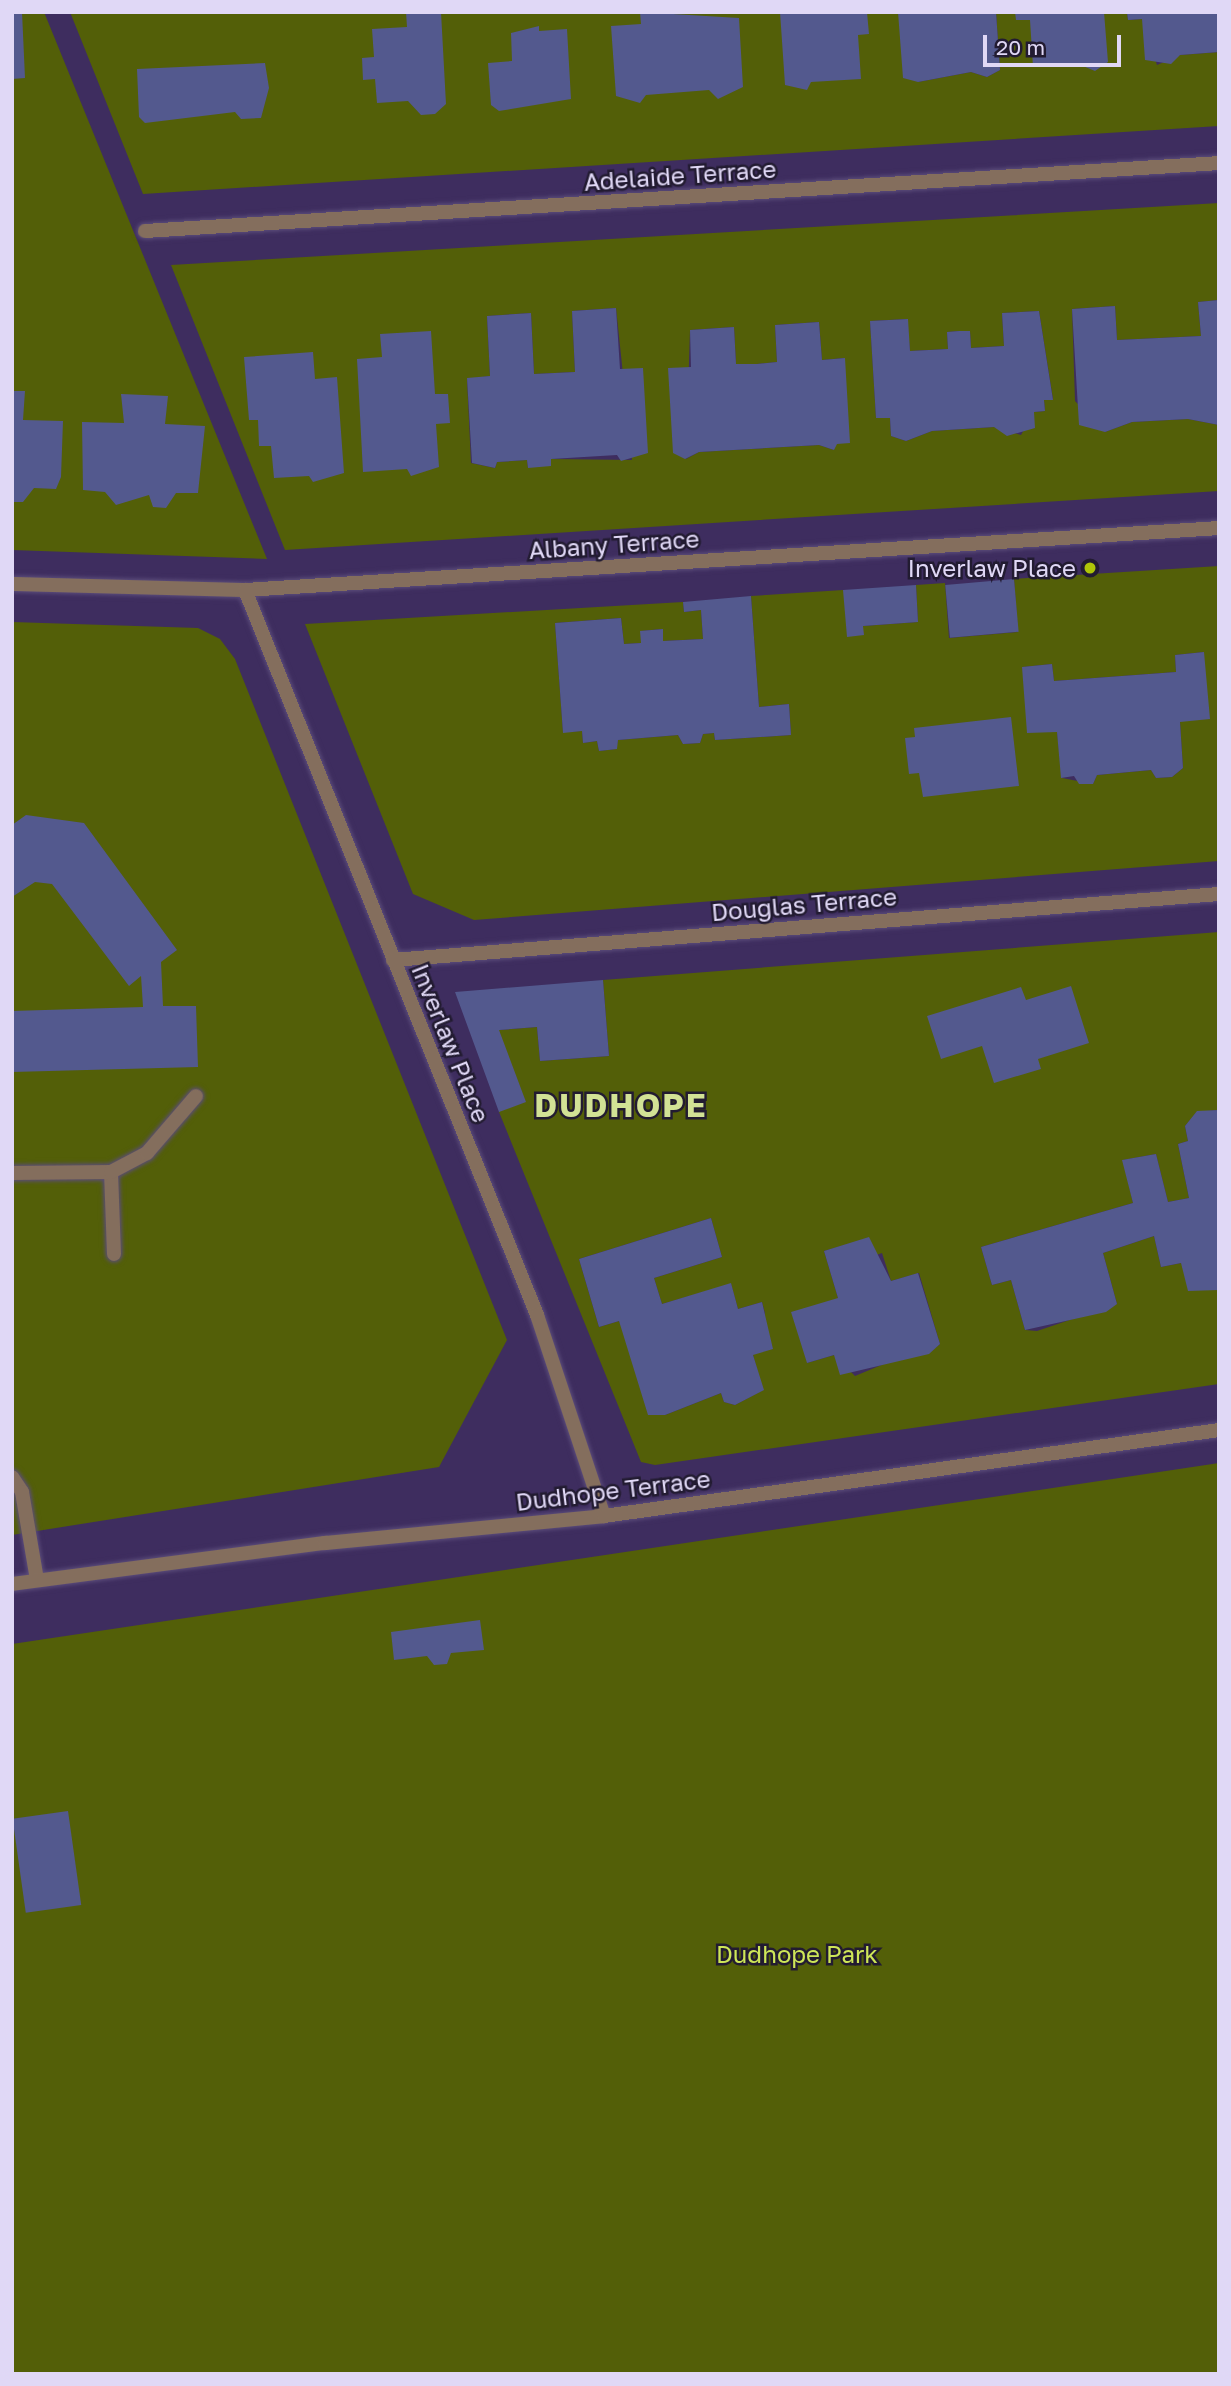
<!DOCTYPE html>
<style>
body{margin:0}
#map{position:relative;width:1231px;height:2386px;overflow:hidden;background:#3e2d5f;font-family:"Golos Text",sans-serif}
div>[style]{position:absolute}
[style*='--x']{left:calc(var(--x)*1px);top:calc(var(--y)*1px);width:calc(var(--w)*1px);rotate:calc(var(--a)*1deg)}
.green>*{inset:0;background:#535f08}
.building>*{inset:0;background:#53598e;transform-origin:0 0}
.roads{filter:drop-shadow(0 0 2px #5b4c7a) drop-shadow(0 0 2px #5b4c7a)}
.service>*{height:14px;margin:-7px;padding:0 7px;transform-origin:7px;border-radius:7px;background:#846e5d}
.minor>*{height:14px;margin:-7px;padding:0 7px;transform-origin:7px;border-radius:7px;background:#846e5d}
.tertiary>*{height:14px;margin:-7px;padding:0 7px;transform-origin:7px;border-radius:7px;background:#846e5d}
.dots>*{width:19px;height:19px;translate:-50% -50%;box-sizing:border-box;border:4px solid #221b31;border-radius:50%}
span{translate:-50% -50%;white-space:nowrap;text-align:center;line-height:1.15;-webkit-text-stroke:5px #221b31;paint-order:stroke}
.street-label{font-size:24px;color:#e0d8f6}
.poi-label{font-size:24px;color:#e0d8f6}
.right{translate:-100% -50%;text-align:right}
.park-label{font-size:24px;color:#cee658}
.district-label{font-size:32px;color:#d2e295;font-weight:700;letter-spacing:2px}
.frame{position:absolute;inset:0;border:14px solid #e0d8f6;pointer-events:none}
.scale{position:absolute;left:983px;top:35px;width:138px;height:32px;box-sizing:border-box;border:4px solid #e0d8f6;border-top:0;padding-left:9px;font-size:21px;line-height:24px;white-space:nowrap;color:#e0d8f6;-webkit-text-stroke:5px #221b31;paint-order:stroke}
</style>
<div id="map">
<div class="green">
<i style="clip-path:polygon(12px 12px,44px 12px,267px 559px,12px 550px)"></i>
<i style="clip-path:polygon(70px 12px,898px 12px,918px 82px,971px 72px,987px 77px,1000px 70px,996px 12px,1127px 12px,1128px 20px,1142px 19px,1157px 65px,1180px 55px,1219px 52px,1219px 126px,143px 194px)"></i>
<i style="clip-path:polygon(evenodd,1219px 203px,1219px 300px,1198px 302px,1201px 336px,1117px 340px,1115px 306px,1072px 309px,1075px 401px,1105px 432px,1132px 422px,1188px 419px,1219px 425px,1219px 491px,285px 550px,171px 265px,1219px 203px,616px 308px,632px 460px,551px 459px,528px 468px,527px 460px,497px 462px,495px 468px,471px 463px,467px 379px,490px 376px,487px 316px,531px 313px,534px 374px,575px 372px,572px 311px,616px 308px,1219px 203px,1039px 311px,1053px 399px,1044px 400px,1045px 411px,1034px 412px,1021px 435px,994px 427px,932px 431px,906px 441px,891px 436px,890px 418px,876px 418px,870px 321px,907px 319px,910px 351px,948px 349px,947px 332px,959px 331px,970px 331px,971px 348px,1004px 346px,1002px 313px,1039px 311px,1219px 203px,819px 322px,822px 360px,844px 358px,834px 450px,819px 445px,699px 452px,686px 459px,690px 330px,734px 327px,736px 364px,757px 364px,777px 362px,775px 325px,819px 322px)"></i>
<i style="clip-path:polygon(evenodd,1219px 566px,1219px 861px,474px 920px,413px 894px,305px 624px,683px 602px,684px 612px,701px 610px,703px 639px,663px 641px,662px 629px,641px 631px,641px 643px,624px 644px,621px 618px,555px 623px,563px 732px,582px 731px,583px 743px,597px 741px,599px 751px,616px 749px,618px 740px,678px 735px,683px 744px,700px 743px,703px 734px,714px 733px,715px 740px,791px 735px,789px 704px,759px 707px,751px 596px,843px 590px,863px 626px,918px 622px,916px 585px,945px 583px,949px 638px,1018px 632px,1014px 579px,1219px 566px,1204px 652px,1180px 722px,1183px 768px,1172px 777px,1156px 778px,1151px 770px,1097px 775px,1093px 784px,1062px 778px,1057px 732px,1023px 667px,1052px 664px,1054px 681px,1176px 672px,1175px 655px,1204px 652px)"></i>
<i style="clip-path:polygon(12px 622px,198px 628px,220px 639px,235px 659px,507px 1340px,439px 1467px,12px 1535px)"></i>
<i style="clip-path:polygon(evenodd,1219px 932px,1219px 1110px,1197px 1112px,1185px 1126px,1188px 1141px,1178px 1144px,1189px 1198px,1168px 1202px,1156px 1154px,1123px 1160px,1133px 1203px,981px 1247px,992px 1285px,1011px 1280px,1025px 1330px,1037px 1331px,1117px 1304px,1103px 1253px,1154px 1236px,1161px 1267px,1181px 1263px,1199px 1288px,1219px 1290px,1219px 1384px,655px 1465px,641px 1462px,499px 1112px,499px 1030px,537px 1027px,540px 1061px,609px 1056px,603px 980px,1219px 932px,711px 1218px,722px 1257px,654px 1278px,662px 1304px,731px 1284px,738px 1309px,762px 1302px,765px 1313px,753px 1355px,763px 1390px,735px 1405px,724px 1402px,721px 1393px,665px 1415px,619px 1321px,599px 1327px,579px 1259px,711px 1218px,1219px 932px,869px 1238px,874px 1256px,882px 1253px,891px 1281px,919px 1273px,940px 1344px,928px 1354px,908px 1354px,855px 1376px,834px 1355px,807px 1363px,838px 1298px,824px 1251px,869px 1238px)"></i>
<i style="clip-path:polygon(1219px 1463px,1219px 2374px,12px 2374px,12px 1644px)"></i>
</div>
<div class="building">
<i style="clip-path:polygon(12px 12px,22px 12px,25px 78px,12px 79px)"></i>
<i style="clip-path:polygon(406px 12px,441px 12px,446px 104px,435px 114px,421px 115px,408px 101px,377px 103px,375px 79px,363px 80px,362px 58px,374px 57px,372px 29px,407px 27px)"></i>
<i style="clip-path:polygon(640px 12px,739px 18px,743px 87px,718px 99px,709px 90px,646px 95px,640px 103px,616px 96px,611px 26px,641px 24px)"></i>
<i style="clip-path:polygon(780px 12px,867px 12px,869px 34px,858px 35px,861px 79px,811px 82px,807px 90px,785px 85px)"></i>
<i style="clip-path:polygon(898px 12px,996px 12px,1000px 70px,987px 77px,971px 72px,918px 82px,903px 78px)"></i>
<i style="clip-path:polygon(1015px 12px,1104px 12px,1108px 62px,1095px 71px,1078px 64px,1033px 67px,1030px 20px,1016px 20px)"></i>
<i style="clip-path:polygon(1127px 12px,1219px 12px,1219px 52px,1180px 55px,1171px 64px,1145px 60px,1142px 19px,1128px 20px)"></i>
<i style="clip-path:polygon(539px 26px,539px 31px,567px 29px,571px 99px,499px 111px,491px 105px,488px 63px,512px 61px,511px 33px)"></i>
<i style="clip-path:polygon(265px 63px,269px 88px,261px 118px,241px 119px,235px 112px,145px 123px,139px 117px,137px 69px)"></i>
<i style="clip-path:polygon(1219px 300px,1219px 425px,1188px 419px,1132px 422px,1105px 432px,1079px 425px,1072px 309px,1115px 306px,1117px 340px,1201px 336px,1198px 302px)"></i>
<i style="clip-path:polygon(616px 308px,620px 369px,643px 368px,648px 453px,621px 461px,617px 455px,551px 459px,551px 466px,528px 468px,527px 460px,497px 462px,495px 468px,472px 463px,467px 378px,490px 376px,487px 316px,531px 313px,534px 374px,575px 372px,572px 311px)"></i>
<i style="clip-path:polygon(1039px 311px,1053px 400px,1044px 400px,1045px 411px,1034px 412px,1035px 428px,1007px 436px,994px 427px,932px 431px,906px 441px,891px 436px,890px 418px,876px 418px,870px 321px,908px 319px,910px 351px,948px 349px,947px 332px,959px 331px,970px 331px,971px 348px,1004px 346px,1002px 313px)"></i>
<i style="clip-path:polygon(819px 322px,822px 360px,845px 358px,850px 443px,837px 444px,834px 450px,819px 445px,699px 452px,685px 459px,673px 453px,668px 368px,691px 367px,690px 330px,734px 327px,736px 364px,757px 364px,777px 362px,775px 325px)"></i>
<i style="clip-path:polygon(431px 331px,435px 394px,448px 394px,450px 423px,436px 424px,439px 467px,411px 476px,407px 469px,363px 472px,357px 359px,382px 357px,380px 334px)"></i>
<i style="clip-path:polygon(313px 352px,315px 379px,337px 377px,344px 473px,313px 482px,309px 476px,274px 478px,271px 446px,259px 446px,258px 420px,249px 420px,244px 357px)"></i>
<i style="clip-path:polygon(12px 391px,25px 391px,23px 420px,63px 421px,61px 477px,56px 489px,34px 488px,23px 502px,12px 502px)"></i>
<i style="clip-path:polygon(121px 394px,168px 396px,165px 424px,205px 426px,198px 493px,176px 493px,166px 508px,153px 507px,149px 495px,116px 505px,105px 492px,83px 490px,82px 422px,124px 423px)"></i>
<i style="left:1014px;top:579px;width:53px;height:69px;rotate:85deg"></i>
<i style="clip-path:polygon(916px 585px,918px 622px,863px 626px,864px 635px,847px 637px,843px 590px)"></i>
<i style="clip-path:polygon(751px 596px,759px 707px,789px 704px,791px 735px,715px 740px,714px 733px,703px 734px,700px 743px,683px 744px,678px 735px,618px 740px,617px 749px,599px 751px,597px 741px,583px 743px,582px 731px,563px 733px,555px 623px,621px 618px,624px 644px,641px 643px,640px 631px,663px 629px,663px 641px,703px 639px,701px 610px,684px 612px,683px 602px)"></i>
<i style="clip-path:polygon(1204px 652px,1210px 719px,1180px 722px,1183px 768px,1172px 777px,1156px 778px,1151px 770px,1097px 775px,1093px 784px,1079px 784px,1074px 776px,1061px 778px,1057px 732px,1027px 733px,1022px 667px,1052px 664px,1054px 681px,1176px 672px,1175px 655px)"></i>
<i style="clip-path:polygon(1011px 717px,1019px 786px,923px 797px,919px 773px,909px 774px,905px 738px,915px 737px,914px 728px)"></i>
<i style="clip-path:polygon(26px 815px,84px 823px,177px 950px,161px 962px,163px 1006px,196px 1006px,198px 1067px,12px 1072px,12px 1011px,143px 1007px,141px 976px,129px 986px,52px 884px,35px 882px,12px 897px,12px 825px)"></i>
<i style="clip-path:polygon(603px 980px,609px 1056px,540px 1061px,537px 1027px,499px 1030px,526px 1102px,499px 1112px,455px 992px)"></i>
<i style="clip-path:polygon(1071px 986px,1089px 1043px,1038px 1059px,1041px 1069px,994px 1083px,982px 1046px,941px 1059px,927px 1016px,1021px 987px,1026px 1000px)"></i>
<i style="clip-path:polygon(1219px 1110px,1219px 1290px,1188px 1291px,1181px 1263px,1161px 1267px,1154px 1236px,1103px 1253px,1117px 1304px,1106px 1312px,1025px 1330px,1011px 1280px,992px 1285px,981px 1247px,1133px 1203px,1122px 1160px,1156px 1154px,1168px 1202px,1189px 1198px,1178px 1144px,1188px 1141px,1185px 1126px,1197px 1111px)"></i>
<i style="clip-path:polygon(711px 1218px,722px 1257px,654px 1278px,662px 1304px,731px 1283px,738px 1309px,762px 1302px,773px 1349px,753px 1355px,764px 1390px,735px 1405px,724px 1402px,721px 1393px,665px 1415px,648px 1415px,619px 1321px,599px 1327px,579px 1259px)"></i>
<i style="clip-path:polygon(869px 1237px,891px 1281px,918px 1273px,940px 1344px,929px 1354px,840px 1375px,834px 1355px,807px 1363px,791px 1312px,838px 1298px,824px 1251px)"></i>
<i style="clip-path:polygon(480px 1620px,484px 1650px,451px 1653px,447px 1664px,434px 1665px,427px 1656px,394px 1660px,391px 1632px)"></i>
<i style="left:68px;top:1811px;width:95px;height:56px;rotate:82deg"></i>
</div>
<div class="roads">
<div class="service">
<i style="--x:111;--y:1172;--w:82;--a:87.9"></i>
<i style="--x:12;--y:1173;--w:99;--a:-0.6"></i>
<i style="--x:111;--y:1172;--w:41;--a:-27.8"></i>
<i style="--x:147;--y:1153;--w:75;--a:-49.3"></i>
<i style="--x:12;--y:1477;--w:18;--a:56"></i>
<i style="--x:22;--y:1492;--w:89;--a:80.3"></i>
</div>
<div class="minor">
<i style="--x:145;--y:231;--w:1076;--a:-3.62"></i>
<i style="--x:12;--y:584;--w:233;--a:1.5"></i>
<i style="--x:245;--y:590;--w:976;--a:-3.64"></i>
<i style="--x:245;--y:590;--w:782;--a:68.06"></i>
<i style="--x:537;--y:1315;--w:212;--a:71.6"></i>
<i style="--x:393;--y:960;--w:829;--a:-4.57"></i>
</div>
<div class="tertiary">
<i style="--x:12;--y:1584;--w:316;--a:-7.5"></i>
<i style="--x:325;--y:1543;--w:280;--a:-5.5"></i>
<i style="--x:604;--y:1516;--w:621;--a:-7.96"></i>
</div>
</div>
<div class="dots">
<i style="left:1090px;top:568px;background:#aec508"></i>
</div>
<div class="street-label">
<span style="left:680px;top:175px;rotate:-4deg">Adelaide Terrace</span>
<span style="left:614px;top:544px;rotate:-4deg">Albany Terrace</span>
<span style="left:804px;top:904px;rotate:-5deg">Douglas Terrace</span>
<span style="left:451px;top:1043px;rotate:68deg">Inverlaw Place</span>
<span style="left:613px;top:1490px;rotate:-7deg">Dudhope Terrace</span>
</div>
<div class="poi-label">
<span class="right" style="left:1076px;top:568px">Inverlaw Place</span>
</div>
<div class="park-label">
<span style="left:797px;top:1954px">Dudhope Park</span>
</div>
<div class="district-label">
<span style="left:621px;top:1105px">DUDHOPE</span>
</div>
<div class="frame"></div>
<div class="scale">20 m</div>
</div>
